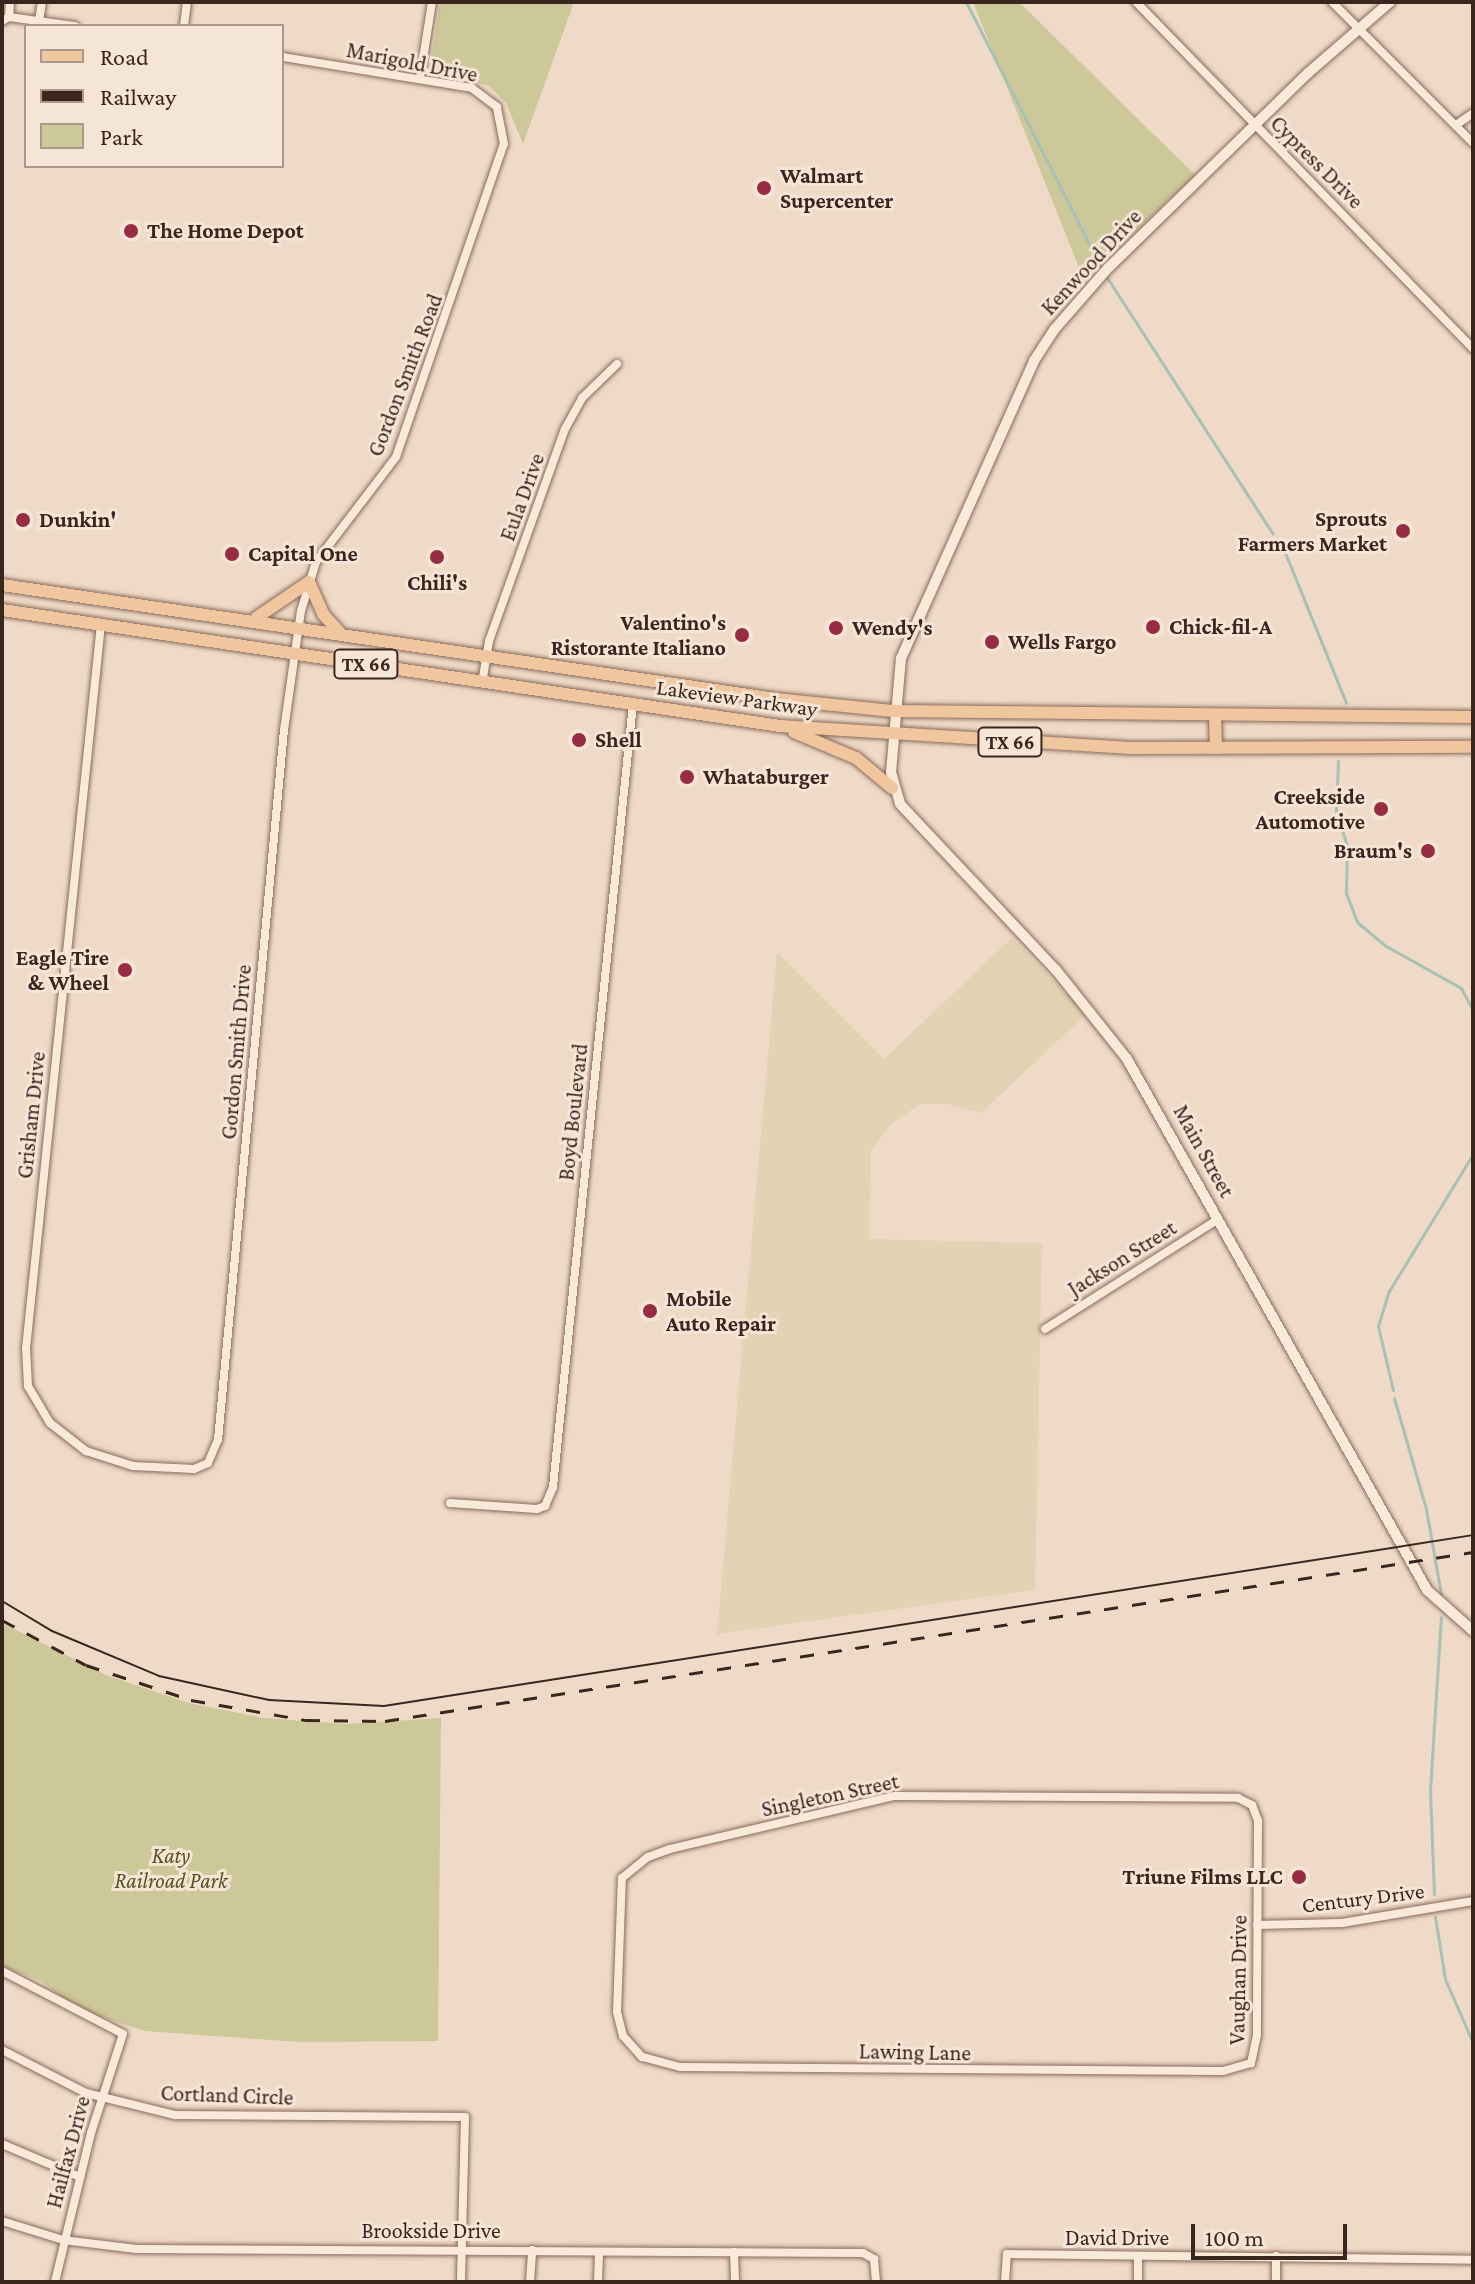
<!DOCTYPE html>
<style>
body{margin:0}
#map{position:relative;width:1475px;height:2284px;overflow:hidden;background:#eedac6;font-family:"Crimson Pro",serif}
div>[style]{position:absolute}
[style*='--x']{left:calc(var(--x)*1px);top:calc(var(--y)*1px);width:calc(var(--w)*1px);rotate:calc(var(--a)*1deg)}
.farmland>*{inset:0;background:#e3d2b3}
.green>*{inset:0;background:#ccc899}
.stream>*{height:3px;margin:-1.5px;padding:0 1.5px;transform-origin:1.5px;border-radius:1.5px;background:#a7c1b4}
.roads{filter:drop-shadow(0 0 2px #896a5c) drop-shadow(0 0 2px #896a5c)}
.minor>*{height:8px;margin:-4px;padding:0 4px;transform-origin:4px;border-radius:4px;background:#f9e9d9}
.tertiary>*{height:10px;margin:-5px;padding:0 5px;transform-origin:5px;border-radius:5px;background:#f9e9d9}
.primary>*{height:12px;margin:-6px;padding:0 6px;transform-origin:6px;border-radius:6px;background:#f0c69e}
.tram>*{height:2px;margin:-1px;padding:0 1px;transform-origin:1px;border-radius:1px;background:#39261f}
.rail>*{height:3px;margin-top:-1.5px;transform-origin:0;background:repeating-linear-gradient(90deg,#39261f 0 14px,transparent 0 28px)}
.dots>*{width:22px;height:22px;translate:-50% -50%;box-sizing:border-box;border:4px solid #f5e5d5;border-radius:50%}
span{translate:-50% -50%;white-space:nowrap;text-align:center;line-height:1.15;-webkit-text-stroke:6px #f5e5d5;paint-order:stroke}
.shield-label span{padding:2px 6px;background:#f5e5d5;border:2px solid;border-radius:6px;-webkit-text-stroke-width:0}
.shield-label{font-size:20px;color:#39261f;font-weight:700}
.street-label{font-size:22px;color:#39261f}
.poi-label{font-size:22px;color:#39261f;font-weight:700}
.left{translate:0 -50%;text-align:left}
.right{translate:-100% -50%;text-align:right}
.park-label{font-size:22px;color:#535526;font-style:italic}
.frame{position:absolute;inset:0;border:4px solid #39261f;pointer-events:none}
.legend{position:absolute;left:24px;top:24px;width:260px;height:144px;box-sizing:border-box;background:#f5e5d5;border:2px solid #aa998c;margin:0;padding:10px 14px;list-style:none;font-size:24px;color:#39261f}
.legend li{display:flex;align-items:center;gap:16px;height:40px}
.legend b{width:40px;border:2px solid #aa998c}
.scale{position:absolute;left:1191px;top:2224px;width:156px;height:36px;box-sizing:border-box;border:4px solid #39261f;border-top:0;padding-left:10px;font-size:24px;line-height:28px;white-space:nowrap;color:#39261f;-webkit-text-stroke:6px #f5e5d5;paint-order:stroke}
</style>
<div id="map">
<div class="farmland">
<i style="clip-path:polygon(1012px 938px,1086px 1014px,981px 1113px,947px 1104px,920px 1104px,891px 1124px,871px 1151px,869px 1239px,1042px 1243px,1035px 1590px,717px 1634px,777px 952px,884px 1059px)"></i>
</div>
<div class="green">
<i style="clip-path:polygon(440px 2px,574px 2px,523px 144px,506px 103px,489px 86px,430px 69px)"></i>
<i style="clip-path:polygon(973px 2px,1019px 2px,1195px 175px,1084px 280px)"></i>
<i style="clip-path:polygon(2px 1623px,106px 1675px,189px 1703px,263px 1718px,346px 1724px,441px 1718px,438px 2041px,299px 2042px,145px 2031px,79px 2010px,41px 1981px,2px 1966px)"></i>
</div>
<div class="stream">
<i style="--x:966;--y:2;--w:300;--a:63"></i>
<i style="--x:1106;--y:276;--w:307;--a:57.1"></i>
<i style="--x:1284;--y:550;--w:165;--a:67.9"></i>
<i style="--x:1338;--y:761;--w:51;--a:92.2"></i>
<i style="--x:1336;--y:812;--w:35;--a:72"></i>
<i style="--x:1347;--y:845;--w:48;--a:91.2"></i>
<i style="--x:1346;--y:893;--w:31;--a:69"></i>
<i style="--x:1357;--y:922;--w:38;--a:40"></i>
<i style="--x:1386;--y:946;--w:86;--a:29.2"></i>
<i style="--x:1461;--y:988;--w:26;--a:62"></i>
<i style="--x:1393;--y:1390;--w:66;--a:-103.2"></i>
<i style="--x:1378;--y:1326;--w:37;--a:-73"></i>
<i style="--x:1389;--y:1291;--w:161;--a:-58.5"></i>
<i style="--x:1394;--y:1398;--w:116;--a:73.9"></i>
<i style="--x:1426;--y:1509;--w:86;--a:80"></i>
<i style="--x:1434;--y:1894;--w:104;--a:-92.2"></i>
<i style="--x:1430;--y:1790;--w:173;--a:-86.4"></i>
<i style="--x:1435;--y:1917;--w:63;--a:80.8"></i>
<i style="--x:1445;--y:1979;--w:70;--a:66.4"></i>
</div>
<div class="roads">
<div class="minor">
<i style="--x:1136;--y:2;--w:484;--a:45.8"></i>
<i style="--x:1332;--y:2;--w:199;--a:45"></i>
<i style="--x:9;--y:17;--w:15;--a:-86"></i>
<i style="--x:2;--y:21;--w:8;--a:-30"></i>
<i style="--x:9;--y:17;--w:67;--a:7.8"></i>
<i style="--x:39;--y:21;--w:19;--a:-81"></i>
<i style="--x:184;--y:26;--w:24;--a:-83"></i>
<i style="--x:420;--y:78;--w:77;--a:-81"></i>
<i style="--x:1456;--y:125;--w:21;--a:-35"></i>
<i style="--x:101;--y:624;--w:728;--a:95.91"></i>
<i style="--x:26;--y:1348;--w:38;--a:87"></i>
<i style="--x:28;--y:1386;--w:43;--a:59.3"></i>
<i style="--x:50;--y:1423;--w:46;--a:37.9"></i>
<i style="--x:86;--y:1451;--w:49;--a:17.7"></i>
<i style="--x:133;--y:1466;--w:61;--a:2.8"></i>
<i style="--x:194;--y:1469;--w:15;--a:-23"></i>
<i style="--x:208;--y:1463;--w:25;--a:-67"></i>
<i style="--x:218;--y:1440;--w:713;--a:-84.69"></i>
<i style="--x:284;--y:730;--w:120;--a:-81.9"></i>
<i style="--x:301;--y:611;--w:51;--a:-73"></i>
<i style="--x:316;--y:562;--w:132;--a:-52.7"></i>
<i style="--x:396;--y:457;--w:331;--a:-71"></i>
<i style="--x:504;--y:144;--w:38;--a:-101"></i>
<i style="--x:497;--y:107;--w:31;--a:-143"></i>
<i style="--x:472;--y:88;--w:193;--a:-170.7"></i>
<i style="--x:482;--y:683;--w:43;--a:-80.5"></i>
<i style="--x:489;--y:641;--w:225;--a:-70.3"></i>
<i style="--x:565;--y:429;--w:35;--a:-61"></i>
<i style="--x:582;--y:398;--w:49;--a:-44.2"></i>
<i style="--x:1045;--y:1329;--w:205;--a:-32.4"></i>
<i style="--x:450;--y:1503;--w:87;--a:3.9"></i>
<i style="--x:537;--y:1509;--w:9;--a:-21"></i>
<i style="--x:545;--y:1506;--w:21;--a:-67"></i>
<i style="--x:553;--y:1487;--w:787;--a:-84.17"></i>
<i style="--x:895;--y:1796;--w:343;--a:0.3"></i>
<i style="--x:1238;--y:1798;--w:16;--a:27"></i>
<i style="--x:1252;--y:1805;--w:17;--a:69"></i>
<i style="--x:1258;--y:1821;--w:214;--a:90.3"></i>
<i style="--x:1257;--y:2035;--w:29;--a:102"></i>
<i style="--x:1251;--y:2063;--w:29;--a:164"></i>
<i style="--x:1223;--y:2071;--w:543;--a:-179.58"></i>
<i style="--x:680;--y:2067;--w:39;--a:-165"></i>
<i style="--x:642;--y:2057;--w:28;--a:-132"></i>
<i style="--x:623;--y:2036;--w:25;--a:-104"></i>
<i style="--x:617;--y:2012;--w:134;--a:-87.9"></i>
<i style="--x:622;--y:1878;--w:33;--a:-39"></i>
<i style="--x:648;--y:1857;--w:23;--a:-20"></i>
<i style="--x:670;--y:1849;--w:231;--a:-13.3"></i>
<i style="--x:1257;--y:1925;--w:85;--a:-1.3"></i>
<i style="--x:1342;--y:1923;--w:133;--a:-9.5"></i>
<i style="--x:2;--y:1971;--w:136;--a:27.5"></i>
<i style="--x:123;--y:2034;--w:104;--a:107.9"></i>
<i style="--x:91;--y:2133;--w:153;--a:103.6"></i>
<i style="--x:2;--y:2050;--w:94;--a:27.1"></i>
<i style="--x:86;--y:2093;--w:92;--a:13.9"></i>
<i style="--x:175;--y:2115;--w:290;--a:0.4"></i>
<i style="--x:465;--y:2117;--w:165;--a:91.4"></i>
<i style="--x:2;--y:2144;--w:85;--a:22.9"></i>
<i style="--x:2;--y:2221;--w:64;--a:17.3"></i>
<i style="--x:63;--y:2240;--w:74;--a:7"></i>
<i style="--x:136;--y:2249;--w:727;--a:0.32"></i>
<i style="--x:863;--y:2253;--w:13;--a:29"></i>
<i style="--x:874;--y:2259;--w:23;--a:85"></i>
<i style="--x:734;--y:2252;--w:30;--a:88"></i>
<i style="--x:530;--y:2282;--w:32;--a:-86"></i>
<i style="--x:598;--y:2282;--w:30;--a:-88"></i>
<i style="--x:1005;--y:2282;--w:28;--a:-86"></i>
<i style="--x:1007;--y:2254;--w:466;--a:0.7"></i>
<i style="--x:1138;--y:2282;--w:26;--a:-90"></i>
<i style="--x:1276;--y:2282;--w:26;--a:-90"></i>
</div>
<div class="tertiary">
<i style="--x:1390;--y:2;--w:108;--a:139.1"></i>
<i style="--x:1308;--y:73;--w:279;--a:135.7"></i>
<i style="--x:1108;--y:268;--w:82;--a:131.1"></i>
<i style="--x:1054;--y:330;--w:37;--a:123"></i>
<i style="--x:1034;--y:361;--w:325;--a:114.1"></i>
<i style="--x:901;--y:658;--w:114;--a:95"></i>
<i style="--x:891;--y:772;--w:33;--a:74"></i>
<i style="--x:900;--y:804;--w:228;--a:46.8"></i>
<i style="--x:1056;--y:970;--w:114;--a:51.4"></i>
<i style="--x:1127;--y:1059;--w:610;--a:60.53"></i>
<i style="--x:1427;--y:1590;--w:62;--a:41.7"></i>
</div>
<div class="primary">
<i style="--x:2;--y:585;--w:782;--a:8.38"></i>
<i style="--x:776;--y:699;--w:117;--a:5.9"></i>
<i style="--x:892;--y:711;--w:581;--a:0.59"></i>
<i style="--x:2;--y:610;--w:787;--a:8.48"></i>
<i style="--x:780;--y:726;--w:351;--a:3.6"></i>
<i style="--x:1130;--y:748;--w:343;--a:-0.2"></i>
<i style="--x:256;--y:618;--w:64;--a:-34.2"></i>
<i style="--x:309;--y:582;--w:35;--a:66"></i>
<i style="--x:323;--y:614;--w:25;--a:48"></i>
<i style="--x:1215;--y:717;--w:31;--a:88"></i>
<i style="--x:794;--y:732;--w:67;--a:22.8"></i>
<i style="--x:856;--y:758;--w:47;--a:39.8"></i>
</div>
</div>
<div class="tram">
<i style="--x:2;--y:1601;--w:58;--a:31"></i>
<i style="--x:52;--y:1631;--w:116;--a:22.8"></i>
<i style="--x:159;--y:1676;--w:113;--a:12.3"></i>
<i style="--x:269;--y:1700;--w:115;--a:3"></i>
<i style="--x:384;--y:1706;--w:1102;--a:-8.92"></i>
</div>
<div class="rail">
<i style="--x:2;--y:1620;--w:95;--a:28.2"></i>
<i style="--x:86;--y:1665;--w:111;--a:18.4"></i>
<i style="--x:191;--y:1700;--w:117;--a:9.9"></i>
<i style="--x:306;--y:1720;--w:79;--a:0.7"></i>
<i style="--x:385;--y:1721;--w:1101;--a:-8.83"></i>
</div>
<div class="dots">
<i style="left:764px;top:188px;background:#972c43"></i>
<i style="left:131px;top:231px;background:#972c43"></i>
<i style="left:23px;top:520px;background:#972c43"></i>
<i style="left:1403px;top:531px;background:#972c43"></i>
<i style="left:232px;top:554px;background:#972c43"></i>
<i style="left:437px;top:557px;background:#972c43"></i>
<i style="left:1153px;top:627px;background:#972c43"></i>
<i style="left:836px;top:628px;background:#972c43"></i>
<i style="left:742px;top:635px;background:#972c43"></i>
<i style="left:992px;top:642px;background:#972c43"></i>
<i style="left:579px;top:740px;background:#972c43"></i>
<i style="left:687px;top:777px;background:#972c43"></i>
<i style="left:1381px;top:809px;background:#972c43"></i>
<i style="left:1428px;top:851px;background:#972c43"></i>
<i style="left:125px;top:970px;background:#972c43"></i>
<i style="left:650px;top:1311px;background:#972c43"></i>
<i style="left:1299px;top:1877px;background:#972c43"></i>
</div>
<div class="shield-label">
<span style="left:366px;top:664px">TX 66</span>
<span style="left:1010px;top:742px">TX 66</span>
</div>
<div class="street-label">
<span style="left:412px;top:62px;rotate:11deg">Marigold Drive</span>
<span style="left:1317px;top:162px;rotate:45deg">Cypress Drive</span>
<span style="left:1091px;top:262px;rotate:-47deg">Kenwood Drive</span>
<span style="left:405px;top:375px;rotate:-69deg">Gordon Smith Road</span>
<span style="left:522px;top:497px;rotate:-70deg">Eula Drive</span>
<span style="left:737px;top:698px;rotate:8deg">Lakeview Parkway</span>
<span style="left:236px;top:1052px;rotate:-85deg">Gordon Smith Drive</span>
<span style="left:573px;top:1112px;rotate:-84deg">Boyd Boulevard</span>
<span style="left:31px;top:1115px;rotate:-84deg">Grisham Drive</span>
<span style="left:1204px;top:1151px;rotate:61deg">Main Street</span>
<span style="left:1122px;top:1258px;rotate:-32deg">Jackson Street</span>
<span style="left:830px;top:1795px;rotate:-12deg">Singleton Street</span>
<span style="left:1363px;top:1898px;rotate:-7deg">Century Drive</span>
<span style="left:1238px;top:1980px;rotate:-89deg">Vaughan Drive</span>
<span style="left:915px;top:2052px;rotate:1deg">Lawing Lane</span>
<span style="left:227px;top:2095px;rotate:2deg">Cortland Circle</span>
<span style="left:68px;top:2152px;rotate:-75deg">Hailfax Drive</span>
<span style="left:431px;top:2231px">Brookside Drive</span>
<span style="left:1117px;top:2238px">David Drive</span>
</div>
<div class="poi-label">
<span class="left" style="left:780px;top:188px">Walmart<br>Supercenter</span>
<span class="left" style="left:147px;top:231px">The Home Depot</span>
<span class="right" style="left:1387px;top:531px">Sprouts<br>Farmers Market</span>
<span class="left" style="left:39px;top:520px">Dunkin'</span>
<span class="left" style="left:248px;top:554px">Capital One</span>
<span style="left:437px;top:583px">Chili's</span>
<span class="right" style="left:726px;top:635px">Valentino's<br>Ristorante Italiano</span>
<span class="left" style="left:1169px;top:627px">Chick-fil-A</span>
<span class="left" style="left:852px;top:628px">Wendy's</span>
<span class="left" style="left:1008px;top:642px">Wells Fargo</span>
<span class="left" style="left:595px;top:740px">Shell</span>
<span class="left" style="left:703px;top:777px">Whataburger</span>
<span class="right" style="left:1365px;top:809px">Creekside<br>Automotive</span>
<span class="right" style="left:1412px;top:851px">Braum's</span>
<span class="right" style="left:109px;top:970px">Eagle Tire<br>&amp; Wheel</span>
<span class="left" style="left:666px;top:1311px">Mobile<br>Auto Repair</span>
<span class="right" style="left:1283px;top:1877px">Triune Films LLC</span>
</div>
<div class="park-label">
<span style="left:171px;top:1868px">Katy<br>Railroad Park</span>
</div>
<div class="frame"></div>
<ul class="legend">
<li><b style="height:10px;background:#f0c69e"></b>Road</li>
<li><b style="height:10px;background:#39261f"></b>Railway</li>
<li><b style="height:22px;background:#ccc899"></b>Park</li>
</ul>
<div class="scale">100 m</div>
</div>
